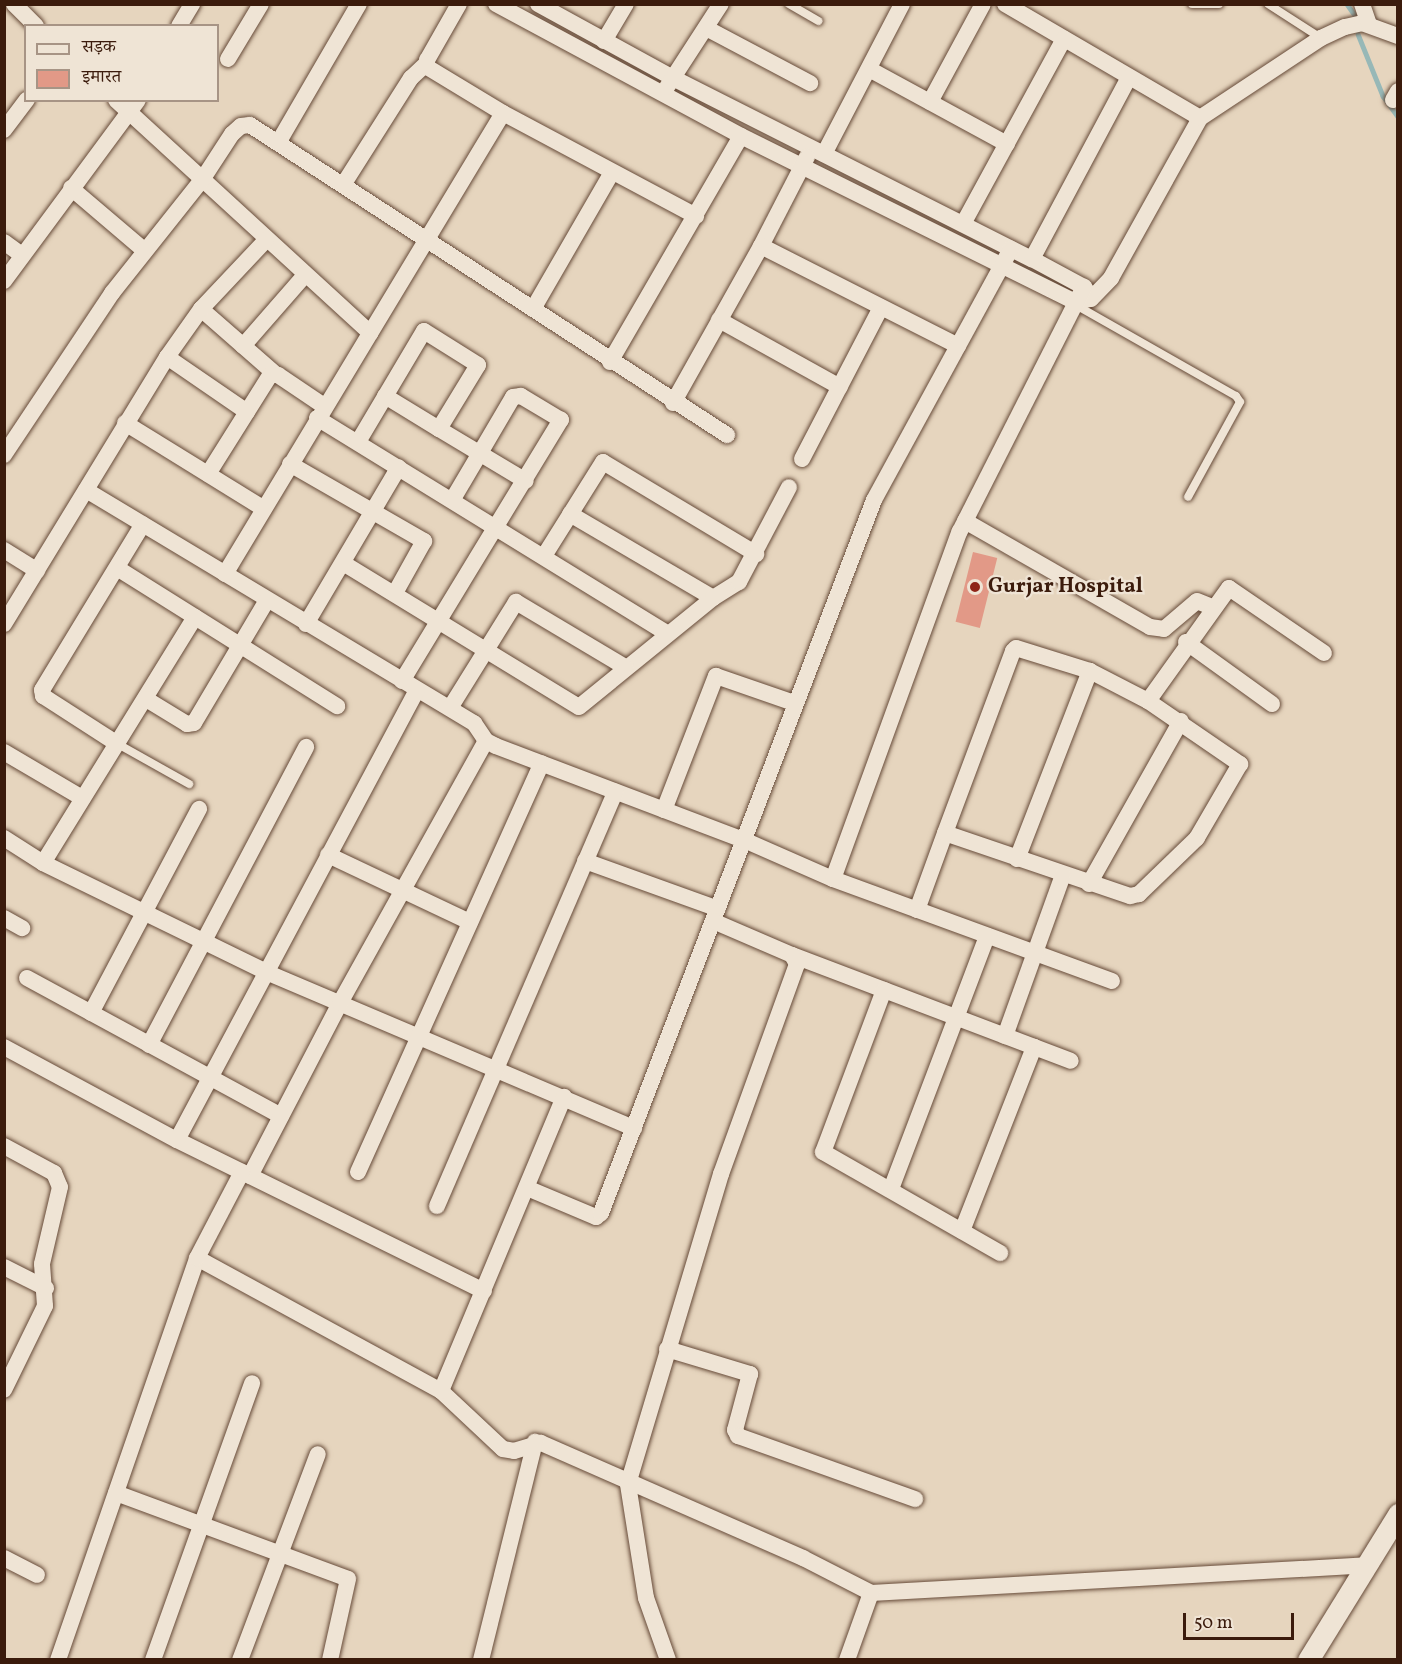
<!DOCTYPE html>
<meta charset="utf-8">
<style>
body{margin:0}
#map{position:relative;width:1402px;height:1664px;overflow:hidden;background:#e6d5be;font-family:Vollkorn,"Noto Serif Devanagari",serif}
div>[style]{position:absolute}
[style*='--x']{left:calc(var(--x)*1px);top:calc(var(--y)*1px);width:calc(var(--w)*1px);rotate:calc(var(--a)*1deg)}
.stream>*{height:4.5px;margin:-2.25px;padding:0 2.25px;transform-origin:2.25px;border-radius:2.25px;background:#97b8b7}
.building>*{inset:0;background:#e29987;transform-origin:0 0}
.roads{filter:drop-shadow(0 0 2px #664a38) drop-shadow(0 0 2px #664a38)}
.service>*{height:8px;margin:-4px;padding:0 4px;transform-origin:4px;border-radius:4px;background:#efe4d5}
.minor>*{height:16px;margin:-8px;padding:0 8px;transform-origin:8px;border-radius:8px;background:#efe4d5}
.tertiary>*{height:21px;margin:-10.5px;padding:0 10.5px;transform-origin:10.5px;border-radius:10.5px;background:#efe4d5}
.dots>*{width:16px;height:16px;translate:-50% -50%;box-sizing:border-box;border:3px solid #efe4d5;border-radius:50%}
span{translate:-50% -50%;white-space:nowrap;text-align:center;line-height:1.15;-webkit-text-stroke:4.5px #efe4d5;paint-order:stroke}
.poi-label{font-size:21px;color:#3b1b0c;font-weight:700}
.left{translate:0 -50%;text-align:left}
.frame{position:absolute;inset:0;border:6px solid #3b1b0c;pointer-events:none}
.legend{position:absolute;left:24px;top:24px;width:195px;height:78px;box-sizing:border-box;background:#efe4d5;border:2px solid #a79485;margin:0;padding:8px 10px;list-style:none;font-size:18px;color:#3b1b0c}
.legend li{display:flex;align-items:center;gap:12px;height:30px}
.legend b{width:30px;border:2px solid #a79485}
.scale{position:absolute;left:1183px;top:1613px;width:111px;height:27px;box-sizing:border-box;border:3px solid #3b1b0c;border-top:0;padding-left:8px;font-size:18px;line-height:21px;white-space:nowrap;color:#3b1b0c;-webkit-text-stroke:4px #efe4d5;paint-order:stroke}
</style>
<div id="map">
<div class="stream">
<i style="--x:1347;--y:4;--w:12;--a:55"></i>
<i style="--x:1358;--y:34;--w:67;--a:68"></i>
<i style="--x:1383;--y:96;--w:26;--a:54"></i>
</div>
<div class="building">
<i style="left:973px;top:552px;width:25px;height:72px;rotate:14deg"></i>
</div>
<div class="roads">
<div class="service">
<i style="--x:789;--y:4;--w:34;--a:30"></i>
<i style="--x:1192;--y:4;--w:27;--a:0"></i>
<i style="--x:1268;--y:4;--w:63;--a:32.7"></i>
<i style="--x:1074;--y:304;--w:186;--a:29.6"></i>
<i style="--x:1236;--y:396;--w:7;--a:56"></i>
<i style="--x:1240;--y:402;--w:108;--a:118.7"></i>
<i style="--x:116;--y:743;--w:84;--a:29.3"></i>
</div>
<div class="minor">
<i style="--x:14;--y:4;--w:31;--a:45"></i>
<i style="--x:459;--y:4;--w:64;--a:119.7"></i>
<i style="--x:427;--y:60;--w:7;--a:90"></i>
<i style="--x:427;--y:67;--w:89;--a:31.2"></i>
<i style="--x:503;--y:113;--w:219;--a:28.1"></i>
<i style="--x:496;--y:4;--w:278;--a:28.3"></i>
<i style="--x:741;--y:136;--w:373;--a:26.4"></i>
<i style="--x:1075;--y:302;--w:16;--a:-11"></i>
<i style="--x:1091;--y:299;--w:29;--a:-46"></i>
<i style="--x:1111;--y:278;--w:183;--a:-60.9"></i>
<i style="--x:1200;--y:118;--w:145;--a:-33.5"></i>
<i style="--x:1321;--y:38;--w:26;--a:-25"></i>
<i style="--x:1345;--y:27;--w:17;--a:-13"></i>
<i style="--x:1362;--y:23;--w:38;--a:20"></i>
<i style="--x:538;--y:4;--w:154;--a:28.7"></i>
<i style="--x:673;--y:78;--w:402;--a:26.8"></i>
<i style="--x:1032;--y:259;--w:59;--a:28.3"></i>
<i style="--x:1084;--y:287;--w:11;--a:56"></i>
<i style="--x:1005;--y:4;--w:226;--a:30.3"></i>
<i style="--x:1362;--y:4;--w:21;--a:71"></i>
<i style="--x:179;--y:26;--w:26;--a:-59"></i>
<i style="--x:706;--y:28;--w:118;--a:27.9"></i>
<i style="--x:604;--y:41;--w:43;--a:-59.3"></i>
<i style="--x:228;--y:59;--w:64;--a:-59"></i>
<i style="--x:869;--y:69;--w:157;--a:28.5"></i>
<i style="--x:667;--y:87;--w:99;--a:-57"></i>
<i style="--x:116;--y:100;--w:345;--a:42.5"></i>
<i style="--x:1393;--y:100;--w:10;--a:-61"></i>
<i style="--x:930;--y:102;--w:111;--a:-61.6"></i>
<i style="--x:4;--y:130;--w:38;--a:-53"></i>
<i style="--x:278;--y:143;--w:161;--a:-59.8"></i>
<i style="--x:824;--y:154;--w:169;--a:-62.5"></i>
<i style="--x:343;--y:185;--w:127;--a:-57.6"></i>
<i style="--x:411;--y:78;--w:21;--a:-43"></i>
<i style="--x:71;--y:188;--w:97;--a:40.4"></i>
<i style="--x:963;--y:224;--w:211;--a:-61.4"></i>
<i style="--x:4;--y:242;--w:22;--a:36"></i>
<i style="--x:761;--y:246;--w:100;--a:-62.7"></i>
<i style="--x:1032;--y:259;--w:206;--a:-61.9"></i>
<i style="--x:4;--y:281;--w:225;--a:-53.5"></i>
<i style="--x:201;--y:309;--w:97;--a:41.2"></i>
<i style="--x:533;--y:309;--w:158;--a:-60"></i>
<i style="--x:719;--y:320;--w:138;--a:29"></i>
<i style="--x:243;--y:346;--w:94;--a:-48.9"></i>
<i style="--x:167;--y:357;--w:97;--a:34.5"></i>
<i style="--x:610;--y:362;--w:261;--a:-59.9"></i>
<i style="--x:385;--y:396;--w:63;--a:31.4"></i>
<i style="--x:673;--y:403;--w:180;--a:-60.7"></i>
<i style="--x:761;--y:246;--w:221;--a:26.9"></i>
<i style="--x:317;--y:418;--w:412;--a:31.6"></i>
<i style="--x:125;--y:423;--w:163;--a:31.7"></i>
<i style="--x:358;--y:442;--w:129;--a:-59.3"></i>
<i style="--x:424;--y:331;--w:64;--a:32.2"></i>
<i style="--x:478;--y:365;--w:75;--a:121.4"></i>
<i style="--x:439;--y:429;--w:101;--a:30.9"></i>
<i style="--x:4;--y:455;--w:195;--a:-56.3"></i>
<i style="--x:112;--y:293;--w:144;--a:-51.5"></i>
<i style="--x:202;--y:180;--w:55;--a:-56.9"></i>
<i style="--x:232;--y:134;--w:12;--a:-42"></i>
<i style="--x:241;--y:126;--w:9;--a:-6"></i>
<i style="--x:250;--y:125;--w:569;--a:33.02"></i>
<i style="--x:802;--y:459;--w:171;--a:-62.5"></i>
<i style="--x:290;--y:464;--w:155;--a:29.9"></i>
<i style="--x:424;--y:541;--w:60;--a:119.1"></i>
<i style="--x:208;--y:474;--w:117;--a:-57.9"></i>
<i style="--x:270;--y:375;--w:8;--a:0"></i>
<i style="--x:278;--y:375;--w:55;--a:34"></i>
<i style="--x:86;--y:490;--w:453;--a:31"></i>
<i style="--x:474;--y:723;--w:22;--a:56"></i>
<i style="--x:486;--y:741;--w:11;--a:27"></i>
<i style="--x:496;--y:746;--w:265;--a:20.8"></i>
<i style="--x:744;--y:840;--w:97;--a:23.7"></i>
<i style="--x:833;--y:879;--w:297;--a:20.1"></i>
<i style="--x:570;--y:514;--w:166;--a:30.4"></i>
<i style="--x:965;--y:521;--w:213;--a:29.8"></i>
<i style="--x:1150;--y:627;--w:14;--a:8"></i>
<i style="--x:1164;--y:629;--w:43;--a:-40.3"></i>
<i style="--x:1197;--y:601;--w:16;--a:22"></i>
<i style="--x:4;--y:550;--w:39;--a:32"></i>
<i style="--x:544;--y:556;--w:111;--a:-57.9"></i>
<i style="--x:603;--y:462;--w:179;--a:31"></i>
<i style="--x:343;--y:563;--w:276;--a:31.4"></i>
<i style="--x:579;--y:707;--w:173;--a:-39.1"></i>
<i style="--x:713;--y:598;--w:31;--a:-32"></i>
<i style="--x:739;--y:582;--w:107;--a:-62.2"></i>
<i style="--x:117;--y:568;--w:260;--a:32.1"></i>
<i style="--x:225;--y:574;--w:538;--a:-58.91"></i>
<i style="--x:195;--y:617;--w:289;--a:121.7"></i>
<i style="--x:43;--y:863;--w:248;--a:26"></i>
<i style="--x:266;--y:972;--w:400;--a:23"></i>
<i style="--x:4;--y:624;--w:313;--a:-58.6"></i>
<i style="--x:167;--y:357;--w:59;--a:-54.7"></i>
<i style="--x:201;--y:309;--w:95;--a:-46.7"></i>
<i style="--x:306;--y:624;--w:182;--a:-59.4"></i>
<i style="--x:1186;--y:642;--w:106;--a:35.8"></i>
<i style="--x:402;--y:681;--w:306;--a:-58.7"></i>
<i style="--x:561;--y:420;--w:47;--a:-149"></i>
<i style="--x:521;--y:396;--w:8;--a:173"></i>
<i style="--x:513;--y:397;--w:118;--a:120.5"></i>
<i style="--x:146;--y:699;--w:48;--a:31.4"></i>
<i style="--x:187;--y:724;--w:7;--a:-8"></i>
<i style="--x:194;--y:723;--w:143;--a:-59.3"></i>
<i style="--x:1148;--y:701;--w:139;--a:-54.4"></i>
<i style="--x:1229;--y:588;--w:115;--a:34.4"></i>
<i style="--x:450;--y:708;--w:125;--a:-58.1"></i>
<i style="--x:516;--y:602;--w:127;--a:30.8"></i>
<i style="--x:116;--y:743;--w:87;--a:-147.2"></i>
<i style="--x:43;--y:696;--w:6;--a:-99"></i>
<i style="--x:42;--y:690;--w:194;--a:-58.7"></i>
<i style="--x:4;--y:752;--w:91;--a:30.5"></i>
<i style="--x:664;--y:810;--w:144;--a:-68.8"></i>
<i style="--x:716;--y:676;--w:83;--a:19.1"></i>
<i style="--x:4;--y:838;--w:46;--a:32.7"></i>
<i style="--x:328;--y:855;--w:157;--a:25.3"></i>
<i style="--x:1017;--y:859;--w:202;--a:-68.8"></i>
<i style="--x:585;--y:861;--w:141;--a:19.8"></i>
<i style="--x:833;--y:879;--w:370;--a:-70"></i>
<i style="--x:960;--y:531;--w:274;--a:-63.1"></i>
<i style="--x:1089;--y:884;--w:187;--a:-60.6"></i>
<i style="--x:917;--y:910;--w:82;--a:-70"></i>
<i style="--x:945;--y:833;--w:194;--a:-69.5"></i>
<i style="--x:1013;--y:651;--w:4;--a:-45"></i>
<i style="--x:1016;--y:648;--w:77;--a:17.3"></i>
<i style="--x:1090;--y:671;--w:65;--a:27.3"></i>
<i style="--x:1148;--y:701;--w:112;--a:34.4"></i>
<i style="--x:1240;--y:764;--w:86;--a:120.2"></i>
<i style="--x:1197;--y:838;--w:81;--a:136"></i>
<i style="--x:1139;--y:894;--w:9;--a:167"></i>
<i style="--x:1130;--y:896;--w:195;--a:-161.2"></i>
<i style="--x:4;--y:918;--w:21;--a:29"></i>
<i style="--x:792;--y:955;--w:298;--a:20.8"></i>
<i style="--x:27;--y:978;--w:289;--a:28.5"></i>
<i style="--x:884;--y:990;--w:173;--a:110.6"></i>
<i style="--x:823;--y:1152;--w:204;--a:29.7"></i>
<i style="--x:91;--y:1013;--w:231;--a:-62.1"></i>
<i style="--x:1005;--y:1036;--w:171;--a:-70.2"></i>
<i style="--x:149;--y:1045;--w:337;--a:-62.2"></i>
<i style="--x:4;--y:1047;--w:196;--a:28.3"></i>
<i style="--x:177;--y:1140;--w:342;--a:26.2"></i>
<i style="--x:177;--y:1140;--w:510;--a:-61.93"></i>
<i style="--x:4;--y:1146;--w:57;--a:28.4"></i>
<i style="--x:54;--y:1173;--w:15;--a:67"></i>
<i style="--x:60;--y:1187;--w:79;--a:103.2"></i>
<i style="--x:42;--y:1264;--w:42;--a:85.9"></i>
<i style="--x:45;--y:1306;--w:93;--a:116"></i>
<i style="--x:358;--y:1172;--w:448;--a:-65.8"></i>
<i style="--x:250;--y:1176;--w:195;--a:-62.5"></i>
<i style="--x:340;--y:1003;--w:300;--a:-60.9"></i>
<i style="--x:527;--y:1188;--w:75;--a:22.8"></i>
<i style="--x:596;--y:1217;--w:6;--a:-39"></i>
<i style="--x:601;--y:1213;--w:763;--a:-69.05"></i>
<i style="--x:874;--y:500;--w:286;--a:-61.4"></i>
<i style="--x:891;--y:1189;--w:271;--a:-69.2"></i>
<i style="--x:437;--y:1206;--w:451;--a:-66.7"></i>
<i style="--x:962;--y:1231;--w:198;--a:-68.6"></i>
<i style="--x:197;--y:1258;--w:278;--a:28.6"></i>
<i style="--x:441;--y:1391;--w:85;--a:43.1"></i>
<i style="--x:503;--y:1449;--w:11;--a:10"></i>
<i style="--x:514;--y:1451;--w:28;--a:-17"></i>
<i style="--x:541;--y:1443;--w:286;--a:23.7"></i>
<i style="--x:803;--y:1558;--w:76;--a:27.2"></i>
<i style="--x:871;--y:1593;--w:496;--a:-3.2"></i>
<i style="--x:4;--y:1267;--w:47;--a:26.6"></i>
<i style="--x:667;--y:1349;--w:87;--a:16.8"></i>
<i style="--x:750;--y:1374;--w:58;--a:105"></i>
<i style="--x:735;--y:1430;--w:7;--a:63"></i>
<i style="--x:738;--y:1436;--w:188;--a:19.6"></i>
<i style="--x:441;--y:1391;--w:319;--a:-67.3"></i>
<i style="--x:116;--y:1493;--w:247;--a:20.3"></i>
<i style="--x:348;--y:1579;--w:83;--a:102.5"></i>
<i style="--x:4;--y:1558;--w:37;--a:27"></i>
<i style="--x:58;--y:1660;--w:425;--a:-70.9"></i>
<i style="--x:197;--y:1258;--w:97;--a:-62.4"></i>
<i style="--x:153;--y:1660;--w:294;--a:-70.3"></i>
<i style="--x:240;--y:1660;--w:220;--a:-69.3"></i>
<i style="--x:481;--y:1660;--w:225;--a:-76.1"></i>
<i style="--x:668;--y:1660;--w:66;--a:-109.5"></i>
<i style="--x:646;--y:1598;--w:115;--a:-99"></i>
<i style="--x:628;--y:1484;--w:324;--a:-73.3"></i>
<i style="--x:721;--y:1174;--w:223;--a:-70.1"></i>
<i style="--x:797;--y:964;--w:10;--a:-119"></i>
<i style="--x:792;--y:955;--w:86;--a:-156.7"></i>
<i style="--x:847;--y:1660;--w:71;--a:-70.3"></i>
</div>
<div class="tertiary">
<i style="--x:1308;--y:1660;--w:172;--a:-58.3"></i>
</div>
</div>
<div class="dots">
<i style="left:975px;top:587px;background:#8f2418"></i>
</div>
<div class="poi-label">
<span class="left" style="left:988px;top:587px">Gurjar Hospital</span>
</div>
<div class="frame"></div>
<ul class="legend">
<li><b style="height:8px;background:#efe4d5"></b>सड़क</li>
<li><b style="height:16px;background:#e29987"></b>इमारत</li>
</ul>
<div class="scale">50 m</div>
</div>
